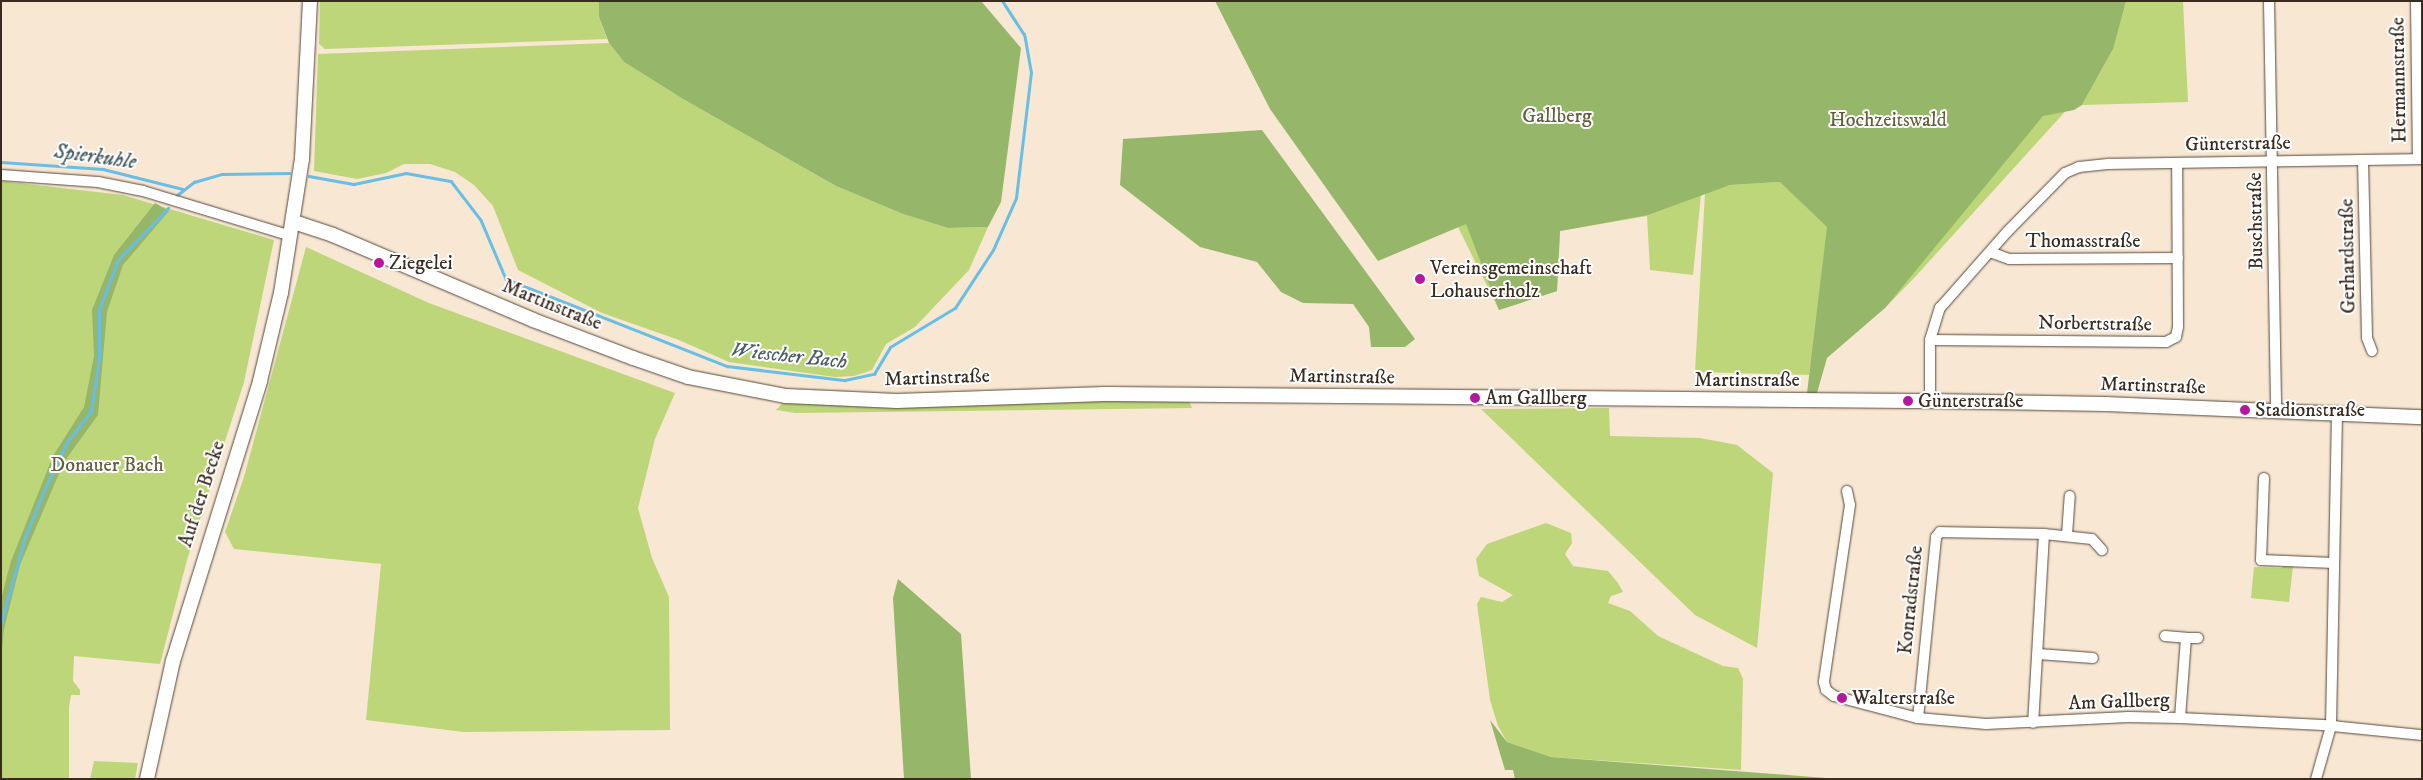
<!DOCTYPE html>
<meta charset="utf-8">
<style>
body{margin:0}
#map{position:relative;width:2423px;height:780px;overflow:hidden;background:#f7e7d3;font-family:"IM FELL DW Pica",serif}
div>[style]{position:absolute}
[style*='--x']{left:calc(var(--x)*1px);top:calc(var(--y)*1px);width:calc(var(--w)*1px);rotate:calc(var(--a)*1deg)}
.green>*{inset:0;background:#bed67a}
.forest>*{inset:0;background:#96b76a}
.stream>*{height:2.5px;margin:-1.25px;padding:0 1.25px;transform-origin:1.25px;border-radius:1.25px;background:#68bee4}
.roads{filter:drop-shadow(0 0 1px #574639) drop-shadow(0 0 1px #574639)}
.street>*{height:10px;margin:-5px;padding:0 5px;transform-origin:5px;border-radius:5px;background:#fff}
.secondary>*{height:14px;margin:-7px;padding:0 7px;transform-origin:7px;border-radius:7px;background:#fff}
.dots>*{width:14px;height:14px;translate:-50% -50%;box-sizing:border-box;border:2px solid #fff;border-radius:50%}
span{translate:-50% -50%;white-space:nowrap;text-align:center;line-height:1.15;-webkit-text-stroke:4px #fff;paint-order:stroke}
.street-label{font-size:20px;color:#3b2a1e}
.park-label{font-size:20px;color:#625e3a}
.poi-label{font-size:20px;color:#3b2a1e}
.left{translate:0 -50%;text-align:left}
.water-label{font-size:21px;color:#4b5e63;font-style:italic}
.frame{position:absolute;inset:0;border:2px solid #3b2a1e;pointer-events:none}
</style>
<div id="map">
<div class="green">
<i style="clip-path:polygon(320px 1px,599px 1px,599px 17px,607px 39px,325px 49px,319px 44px)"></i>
<i style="clip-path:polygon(1542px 1px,2183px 1px,2188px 102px,2082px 105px,2113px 49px,2072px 104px,1915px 277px,1885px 308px,1811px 361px,1809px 375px,1695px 372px,1705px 193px,1730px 185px,1780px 182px,1822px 171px,1702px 185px,1693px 275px,1650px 270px,1647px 216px,1560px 231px,1557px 291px,1499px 310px,1458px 227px,1387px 57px)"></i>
<i style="clip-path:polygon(609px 43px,624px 62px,683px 99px,836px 186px,903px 214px,948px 228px,988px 227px,969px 270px,915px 327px,886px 344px,872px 370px,854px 376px,835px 377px,729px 362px,679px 340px,602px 313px,518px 270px,493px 206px,474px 185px,455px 172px,430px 164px,404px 164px,386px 173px,357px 179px,314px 171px,318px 54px)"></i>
<i style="clip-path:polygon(1px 181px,123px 195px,274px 240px,244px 382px,187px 560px,160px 664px,74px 656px,73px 681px,80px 690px,80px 695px,71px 695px,69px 707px,69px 779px,1px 779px)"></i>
<i style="clip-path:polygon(306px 247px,429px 303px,675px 393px,655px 439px,638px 508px,652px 558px,669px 597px,670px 730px,464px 732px,366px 720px,381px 564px,234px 549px,225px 532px,244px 477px)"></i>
<i style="clip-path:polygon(785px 401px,1189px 401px,1192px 408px,795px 413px,776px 410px)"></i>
<i style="clip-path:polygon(1609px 408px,1610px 436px,1700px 438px,1737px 445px,1773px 473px,1757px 648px,1695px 615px,1481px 409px)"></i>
<i style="clip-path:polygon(1546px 523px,1571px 533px,1572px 543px,1565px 554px,1573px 566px,1608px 571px,1618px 583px,1623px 592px,1611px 596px,1608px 603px,1630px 611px,1658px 636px,1723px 666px,1738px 668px,1743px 679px,1741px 770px,1551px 757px,1507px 742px,1498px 726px,1490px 700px,1477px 604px,1481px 597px,1502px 602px,1513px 595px,1479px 576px,1476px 559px,1487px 544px)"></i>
<i style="clip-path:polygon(2284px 565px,2293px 566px,2289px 602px,2251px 598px,2254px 567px,2282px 568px)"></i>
<i style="clip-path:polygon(94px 761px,138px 763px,135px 779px,90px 779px)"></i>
</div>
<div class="forest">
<i style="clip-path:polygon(599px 1px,981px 1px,1021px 48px,1001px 202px,988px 227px,948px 228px,903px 214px,836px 186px,683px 99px,624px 62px,609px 43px,599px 17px)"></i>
<i style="clip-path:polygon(1215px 1px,1524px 2px,2126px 1px,2113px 49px,2082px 105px,2074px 110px,2043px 116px,1885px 308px,1827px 358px,1817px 393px,1807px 393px,1827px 227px,1780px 182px,1730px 185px,1648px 215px,1560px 231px,1557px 291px,1499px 310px,1466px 224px,1378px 261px,1270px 109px)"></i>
<i style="clip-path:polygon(1262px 130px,1415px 339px,1405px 347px,1371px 347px,1369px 327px,1353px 304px,1303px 303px,1281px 292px,1257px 262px,1200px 247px,1120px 185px,1123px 139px)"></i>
<i style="clip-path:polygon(155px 203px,169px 211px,123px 265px,107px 312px,98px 415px,64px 462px,20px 565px,4px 629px,1px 660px,1px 599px,11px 561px,53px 456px,84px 407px,94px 356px,92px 310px,114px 255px)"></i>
<i style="clip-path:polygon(898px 579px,961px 634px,971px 779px,904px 779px,893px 598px)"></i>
<i style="clip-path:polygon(1490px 720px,1507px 742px,1551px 757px,1839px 779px,1515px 779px,1513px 770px,1505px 770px)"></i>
</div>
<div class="stream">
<i style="--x:1;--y:162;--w:102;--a:3.9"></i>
<i style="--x:103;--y:169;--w:82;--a:14"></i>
<i style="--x:309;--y:176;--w:46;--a:10.1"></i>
<i style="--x:354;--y:184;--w:53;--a:-11.9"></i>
<i style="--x:406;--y:173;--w:46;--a:10.1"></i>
<i style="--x:451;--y:181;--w:49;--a:52.4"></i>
<i style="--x:481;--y:220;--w:64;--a:67"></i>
<i style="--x:506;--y:279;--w:238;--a:21.5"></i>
<i style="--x:727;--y:366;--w:119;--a:6.8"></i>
<i style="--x:845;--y:380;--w:30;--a:-12"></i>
<i style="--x:874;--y:374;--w:31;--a:-59"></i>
<i style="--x:890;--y:347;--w:76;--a:-31"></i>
<i style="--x:955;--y:308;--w:69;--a:-56.8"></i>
<i style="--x:993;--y:250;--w:57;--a:-66.1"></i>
<i style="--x:1016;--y:198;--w:126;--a:-83.2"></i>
<i style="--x:1031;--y:73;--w:39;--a:-100"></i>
<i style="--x:1024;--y:35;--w:40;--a:-122.9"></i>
<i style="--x:176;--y:196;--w:23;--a:-38"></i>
<i style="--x:194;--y:182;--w:29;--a:-16"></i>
<i style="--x:222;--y:174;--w:67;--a:-0.9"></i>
<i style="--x:1;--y:623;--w:89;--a:-74.4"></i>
<i style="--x:25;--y:537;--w:57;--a:-67.5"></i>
<i style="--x:47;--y:484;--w:47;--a:-64.5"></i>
<i style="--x:67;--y:442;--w:39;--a:-52"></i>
<i style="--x:91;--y:411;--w:53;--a:-81.3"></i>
<i style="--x:99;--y:359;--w:49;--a:-90"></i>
<i style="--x:99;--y:310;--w:53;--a:-69.2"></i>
<i style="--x:118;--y:260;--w:72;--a:-46.1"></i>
</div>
<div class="roads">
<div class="street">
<i style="--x:2269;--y:1;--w:410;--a:89"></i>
<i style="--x:2416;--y:1;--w:158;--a:89.3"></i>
<i style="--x:2363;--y:160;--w:178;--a:88.7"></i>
<i style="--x:2367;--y:338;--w:14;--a:69"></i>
<i style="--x:1;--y:175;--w:97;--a:4.1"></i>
<i style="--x:98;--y:182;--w:46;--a:11.3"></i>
<i style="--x:143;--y:191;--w:155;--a:16.9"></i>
<i style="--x:1990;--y:252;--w:20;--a:20"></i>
<i style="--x:2009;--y:259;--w:169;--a:-0.3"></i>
<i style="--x:1930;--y:340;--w:236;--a:0.5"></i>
<i style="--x:2166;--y:342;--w:11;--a:-27"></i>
<i style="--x:2176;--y:337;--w:10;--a:-79"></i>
<i style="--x:2178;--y:327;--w:164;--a:-90.3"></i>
<i style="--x:1930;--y:401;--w:61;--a:-90"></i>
<i style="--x:1930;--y:340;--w:34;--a:-73"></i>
<i style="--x:1940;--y:308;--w:101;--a:-48.6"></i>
<i style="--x:2007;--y:232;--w:83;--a:-45.5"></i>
<i style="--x:2065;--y:173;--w:15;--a:-23"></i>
<i style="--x:2079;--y:167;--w:31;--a:-6"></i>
<i style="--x:2110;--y:164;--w:312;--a:-0.9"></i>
<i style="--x:2264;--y:478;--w:82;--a:92.1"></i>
<i style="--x:2261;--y:560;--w:73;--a:2.4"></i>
<i style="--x:1847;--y:491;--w:14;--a:78"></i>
<i style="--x:1850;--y:505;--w:179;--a:98.4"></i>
<i style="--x:1824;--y:682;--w:8;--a:76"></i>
<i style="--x:1826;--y:690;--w:10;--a:37"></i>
<i style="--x:1834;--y:696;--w:87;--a:14.7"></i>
<i style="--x:1918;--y:718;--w:68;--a:5"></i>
<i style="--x:1986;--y:724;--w:142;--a:-2.8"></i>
<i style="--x:2128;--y:717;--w:52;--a:1.1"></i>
<i style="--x:2180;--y:718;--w:143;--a:2.8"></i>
<i style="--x:2323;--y:725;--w:100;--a:5.8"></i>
<i style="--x:2044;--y:534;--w:48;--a:5.9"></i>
<i style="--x:2092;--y:539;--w:15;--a:48"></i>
<i style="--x:2067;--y:535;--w:39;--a:-86"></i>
<i style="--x:2165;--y:636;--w:21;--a:5"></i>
<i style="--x:2186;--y:638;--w:80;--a:94.3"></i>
<i style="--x:2186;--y:638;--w:12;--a:0"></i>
<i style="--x:2038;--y:654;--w:55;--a:4.2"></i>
<i style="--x:1918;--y:718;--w:182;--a:-84.3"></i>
<i style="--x:1936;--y:537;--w:6;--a:-51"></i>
<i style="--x:1940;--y:532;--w:104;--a:1.1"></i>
<i style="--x:2044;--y:534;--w:189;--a:93.3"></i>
<i style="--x:2316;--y:779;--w:55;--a:-74.2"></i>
<i style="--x:2331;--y:726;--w:312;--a:-88.9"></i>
</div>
<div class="secondary">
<i style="--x:294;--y:222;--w:41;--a:18.4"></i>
<i style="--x:333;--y:235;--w:217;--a:23"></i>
<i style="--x:533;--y:320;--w:107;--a:20.8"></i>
<i style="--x:633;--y:358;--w:58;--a:19.1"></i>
<i style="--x:688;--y:377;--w:100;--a:11"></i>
<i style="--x:786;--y:396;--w:111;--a:2.6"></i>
<i style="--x:897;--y:401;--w:208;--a:-1.9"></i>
<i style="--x:1105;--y:394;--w:825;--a:0.49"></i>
<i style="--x:1930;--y:401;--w:176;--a:1"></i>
<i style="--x:2106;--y:404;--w:316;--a:2.4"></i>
<i style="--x:147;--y:779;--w:121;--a:-77.6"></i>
<i style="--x:173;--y:661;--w:293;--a:-72.7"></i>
<i style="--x:260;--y:381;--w:90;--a:-76.6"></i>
<i style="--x:281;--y:293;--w:136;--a:-81.1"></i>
<i style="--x:302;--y:159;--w:158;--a:-87.1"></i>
</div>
</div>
<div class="dots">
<i style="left:379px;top:263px;background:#b5179e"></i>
<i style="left:1420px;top:279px;background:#b5179e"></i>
<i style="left:1475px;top:398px;background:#b5179e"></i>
<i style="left:1908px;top:401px;background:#b5179e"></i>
<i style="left:2245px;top:410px;background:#b5179e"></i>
<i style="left:1842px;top:698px;background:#b5179e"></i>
</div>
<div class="street-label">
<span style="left:2399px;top:80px;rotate:-91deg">Hermannstraße</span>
<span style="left:2238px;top:144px;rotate:-1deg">Günterstraße</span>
<span style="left:2256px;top:221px;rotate:-91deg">Buschstraße</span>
<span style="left:2083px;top:241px">Thomasstraße</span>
<span style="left:2348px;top:256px;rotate:-91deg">Gerhardstraße</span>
<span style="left:552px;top:305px;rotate:22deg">Martinstraße</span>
<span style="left:2095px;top:324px;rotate:1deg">Norbertstraße</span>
<span style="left:1342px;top:377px;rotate:1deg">Martinstraße</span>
<span style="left:937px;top:378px;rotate:-2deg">Martinstraße</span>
<span style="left:1747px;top:380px">Martinstraße</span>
<span style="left:2153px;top:386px;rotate:2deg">Martinstraße</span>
<span style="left:202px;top:494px;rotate:-72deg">Auf der Becke</span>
<span style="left:1911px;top:600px;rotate:-84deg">Konradstraße</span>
<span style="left:2119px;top:702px;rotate:-2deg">Am Gallberg</span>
</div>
<div class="park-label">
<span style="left:1557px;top:116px">Gallberg</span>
<span style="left:1888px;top:120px">Hochzeitswald</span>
<span style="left:107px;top:465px">Donauer Bach</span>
</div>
<div class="poi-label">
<span class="left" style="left:389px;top:263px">Ziegelei</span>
<span class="left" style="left:1430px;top:280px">Vereinsgemeinschaft<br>Lohauserholz</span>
<span class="left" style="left:1485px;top:398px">Am Gallberg</span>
<span class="left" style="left:1918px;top:401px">Günterstraße</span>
<span class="left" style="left:2255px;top:410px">Stadionstraße</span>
<span class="left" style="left:1852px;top:698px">Walterstraße</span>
</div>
<div class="water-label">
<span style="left:95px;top:157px;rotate:8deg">Spierkuhle</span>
<span style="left:789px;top:356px;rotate:6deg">Wiescher Bach</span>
</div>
<div class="frame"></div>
</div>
